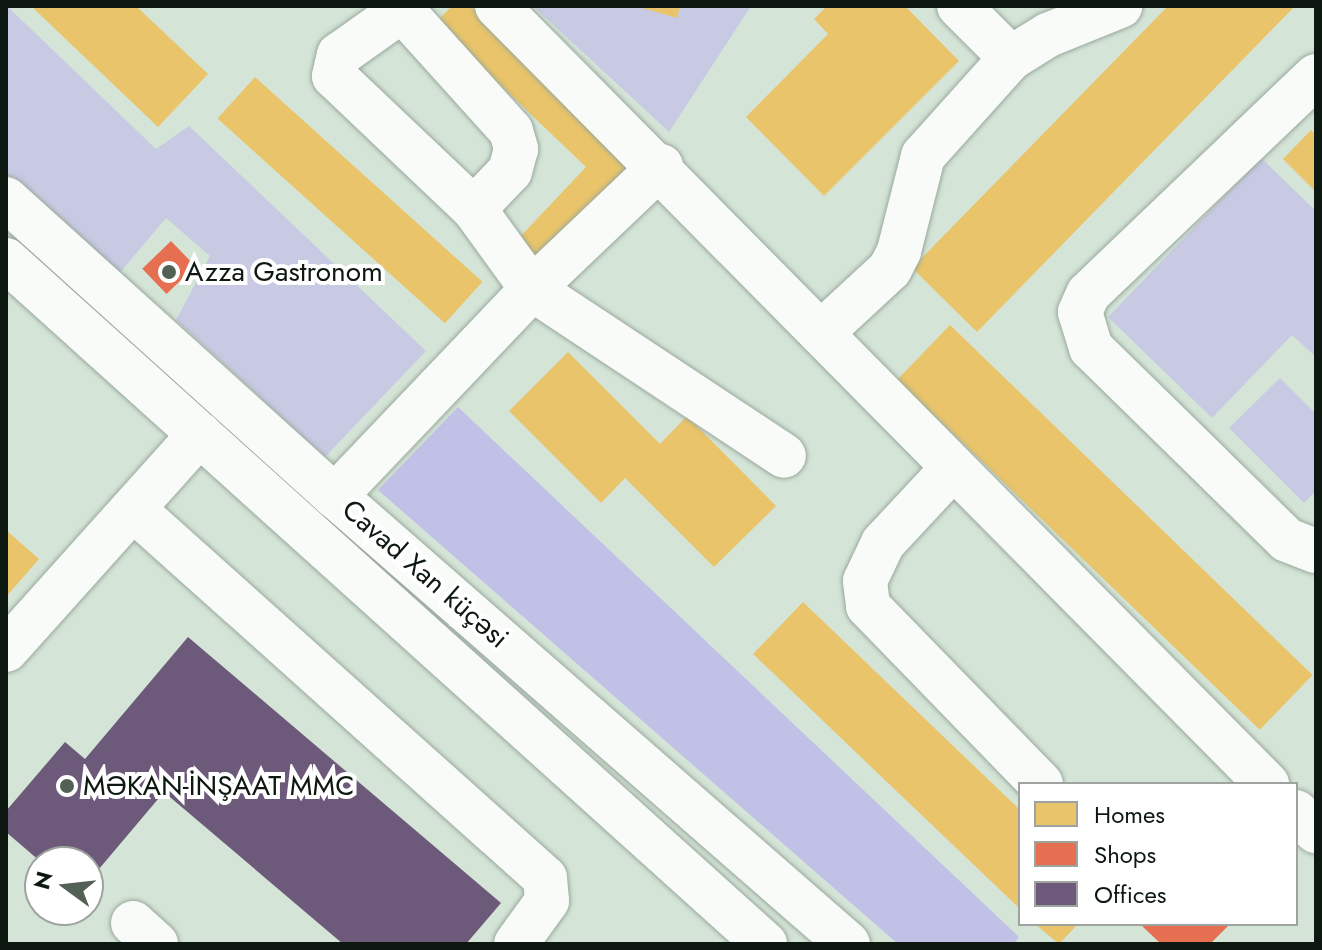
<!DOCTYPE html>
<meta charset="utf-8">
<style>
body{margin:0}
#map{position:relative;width:1322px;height:950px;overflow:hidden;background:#d4e5d7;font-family:Jost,sans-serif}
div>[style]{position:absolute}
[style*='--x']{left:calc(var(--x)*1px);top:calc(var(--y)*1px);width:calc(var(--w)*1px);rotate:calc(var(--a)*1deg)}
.green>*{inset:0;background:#c8cae3}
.forest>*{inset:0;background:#c1c0e6}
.homes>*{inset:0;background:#e9c46a;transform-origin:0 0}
.shops>*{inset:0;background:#e76f51;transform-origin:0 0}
.offices>*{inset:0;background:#6d597a}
.roads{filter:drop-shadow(0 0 2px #9aa89d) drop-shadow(0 0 2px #9aa89d)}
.minor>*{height:44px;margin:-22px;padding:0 22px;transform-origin:22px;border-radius:22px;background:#f9fbf9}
.dots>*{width:22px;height:22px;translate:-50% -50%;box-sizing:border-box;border:4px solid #fff;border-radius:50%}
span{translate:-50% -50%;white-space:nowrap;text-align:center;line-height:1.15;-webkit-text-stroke:8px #fff;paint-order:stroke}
.poi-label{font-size:28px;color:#0d1910}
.left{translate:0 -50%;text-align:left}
.street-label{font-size:28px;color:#0d1910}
.frame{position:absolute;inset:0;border:8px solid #0d1910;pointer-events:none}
.legend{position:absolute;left:1018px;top:782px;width:280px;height:144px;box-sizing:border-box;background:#fff;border:2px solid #9ea39f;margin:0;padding:10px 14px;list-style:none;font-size:24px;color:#0d1910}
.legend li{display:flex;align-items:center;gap:16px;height:40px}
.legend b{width:40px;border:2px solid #9ea39f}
.north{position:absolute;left:24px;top:846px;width:80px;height:80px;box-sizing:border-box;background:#fff;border:2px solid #9ea39f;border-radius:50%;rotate:285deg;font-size:22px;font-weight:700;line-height:32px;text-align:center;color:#0d1910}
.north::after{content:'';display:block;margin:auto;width:28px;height:36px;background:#536056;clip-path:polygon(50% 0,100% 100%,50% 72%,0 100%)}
</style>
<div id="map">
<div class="green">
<i style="clip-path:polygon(7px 6px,156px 149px,189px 126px,426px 351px,325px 457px,176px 320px,210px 256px,166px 218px,118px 275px,6px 174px)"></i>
<i style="clip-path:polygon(533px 6px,751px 6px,669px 132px)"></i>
<i style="clip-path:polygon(1261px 158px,1316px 211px,1316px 357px,1292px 335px,1212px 418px,1108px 317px)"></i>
<i style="clip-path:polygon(1280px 378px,1316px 414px,1316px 491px,1304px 503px,1229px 428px)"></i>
</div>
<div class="forest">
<i style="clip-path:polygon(458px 407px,1019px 937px,1014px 944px,898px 944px,378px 490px)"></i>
</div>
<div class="homes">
<i style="clip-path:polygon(31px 6px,136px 6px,208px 74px,158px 127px)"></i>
<i style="clip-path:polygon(452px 6px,470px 6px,636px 162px,544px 262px,518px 239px,586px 167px,435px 23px)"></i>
<i style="clip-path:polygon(635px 6px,680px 6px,677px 18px)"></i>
<i style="clip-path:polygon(827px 6px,905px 6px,959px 61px,824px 196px,746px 117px,828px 34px,814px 19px)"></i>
<i style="clip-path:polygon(1168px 6px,1295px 6px,977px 332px,912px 268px)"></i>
<i style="left:255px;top:77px;width:306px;height:56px;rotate:42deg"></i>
<i style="clip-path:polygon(1311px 130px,1316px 135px,1316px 192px,1283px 159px)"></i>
<i style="left:950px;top:325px;width:504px;height:76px;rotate:44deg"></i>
<i style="clip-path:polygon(568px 352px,660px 444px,687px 416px,776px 506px,714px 567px,625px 478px,601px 503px,509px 411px)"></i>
<i style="clip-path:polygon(6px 530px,39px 559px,6px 597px)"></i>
<i style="clip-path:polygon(803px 602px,1020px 810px,1020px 909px,753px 654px)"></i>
<i style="clip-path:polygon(1035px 924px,1078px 924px,1059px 944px)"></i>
</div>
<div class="shops">
<i style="left:171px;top:241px;width:35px;height:40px;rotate:46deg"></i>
<i style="clip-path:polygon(1140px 924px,1230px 924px,1210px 944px,1161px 944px)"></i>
</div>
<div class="offices">
<i style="clip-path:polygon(188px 637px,501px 903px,466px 944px,343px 944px,164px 792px,88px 882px,88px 862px,41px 862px,6px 832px,6px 811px,65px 742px,85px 759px)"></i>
</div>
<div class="roads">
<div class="minor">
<i style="--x:497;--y:6;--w:1095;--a:45.3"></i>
<i style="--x:959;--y:6;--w:74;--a:45"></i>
<i style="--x:403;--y:11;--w:161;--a:48"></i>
<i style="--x:511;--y:131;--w:19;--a:74"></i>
<i style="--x:516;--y:149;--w:23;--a:105"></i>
<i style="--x:510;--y:171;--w:52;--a:133.5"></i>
<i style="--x:1316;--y:76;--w:315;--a:136.3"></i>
<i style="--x:1088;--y:294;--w:20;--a:114"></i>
<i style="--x:1080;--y:312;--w:38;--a:73"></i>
<i style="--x:1091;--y:348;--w:274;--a:44.4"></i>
<i style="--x:1287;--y:540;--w:31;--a:21"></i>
<i style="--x:661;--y:166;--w:178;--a:136.4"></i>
<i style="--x:532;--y:289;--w:302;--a:33.5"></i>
<i style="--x:6;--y:199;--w:443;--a:42.1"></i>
<i style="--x:335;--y:496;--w:681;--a:41.13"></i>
<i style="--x:6;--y:260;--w:1022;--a:42.02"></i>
<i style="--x:821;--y:333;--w:94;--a:-42.8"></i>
<i style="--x:890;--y:269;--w:20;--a:-63"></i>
<i style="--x:899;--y:251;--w:98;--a:-75.8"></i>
<i style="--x:923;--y:156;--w:132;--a:-48.1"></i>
<i style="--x:1011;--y:58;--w:44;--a:-31.9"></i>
<i style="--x:1048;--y:35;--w:78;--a:-21.9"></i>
<i style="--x:951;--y:470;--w:100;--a:133"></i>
<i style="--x:883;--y:543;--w:42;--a:115.3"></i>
<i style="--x:865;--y:581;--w:25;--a:83"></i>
<i style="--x:868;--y:606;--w:248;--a:45.8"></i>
<i style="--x:335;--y:496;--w:286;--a:-46.4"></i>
<i style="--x:532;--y:289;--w:99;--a:-125.9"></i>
<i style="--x:474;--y:209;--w:193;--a:-136.5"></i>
<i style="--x:334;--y:76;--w:22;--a:-77"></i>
<i style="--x:339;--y:55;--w:85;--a:-35.4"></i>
<i style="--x:133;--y:509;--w:553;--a:41.85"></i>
<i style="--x:545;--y:878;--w:23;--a:85"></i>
<i style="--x:547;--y:901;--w:53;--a:125.8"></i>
<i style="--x:6;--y:650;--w:290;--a:-48.1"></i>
<i style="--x:1296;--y:812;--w:28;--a:44"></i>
<i style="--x:133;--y:923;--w:31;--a:42"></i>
</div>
</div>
<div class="dots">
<i style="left:169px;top:272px;background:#536056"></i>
<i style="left:67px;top:786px;background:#536056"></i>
</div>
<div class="poi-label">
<span class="left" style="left:185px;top:272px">Azza Gastronom</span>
<span class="left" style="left:83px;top:786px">MƏKAN-İNŞAAT MMC</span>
</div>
<div class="street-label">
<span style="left:425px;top:574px;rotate:41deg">Cavad Xan küçəsi</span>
</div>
<div class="frame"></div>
<ul class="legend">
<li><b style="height:22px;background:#e9c46a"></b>Homes</li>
<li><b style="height:22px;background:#e76f51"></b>Shops</li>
<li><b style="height:22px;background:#6d597a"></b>Offices</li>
</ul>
<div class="north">N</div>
</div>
